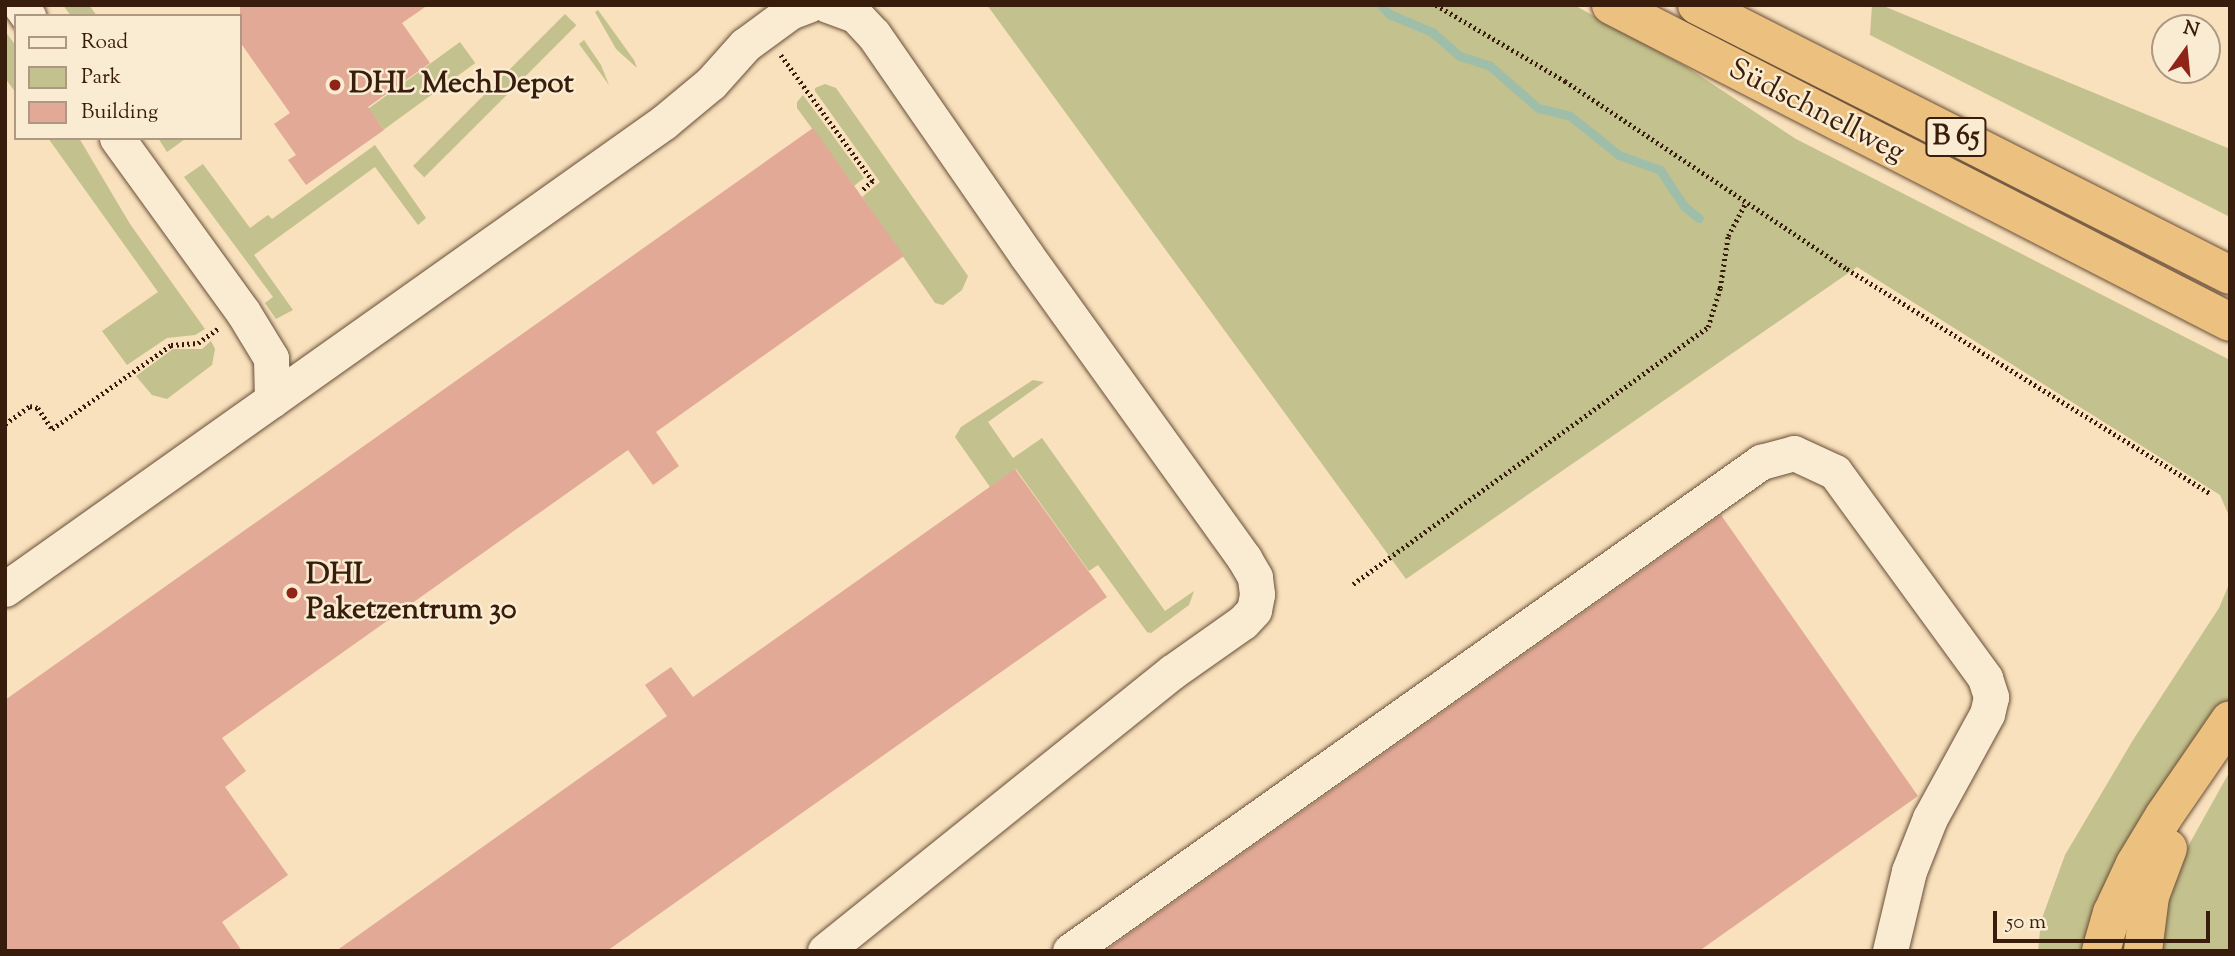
<!DOCTYPE html>
<meta charset="utf-8">
<style>
body{margin:0}
#map{position:relative;width:2235px;height:956px;overflow:hidden;background:#f8e1bc;font-family:"Sorts Mill Goudy",serif}
div>[style]{position:absolute}
[style*='--x']{left:calc(var(--x)*1px);top:calc(var(--y)*1px);width:calc(var(--w)*1px);rotate:calc(var(--a)*1deg)}
.green>*{inset:0;background:#c3c18d;transform-origin:0 0}
.stream>*{height:9px;margin:-4.5px;padding:0 4.5px;transform-origin:4.5px;border-radius:4.5px;background:#9fbeaa}
.building>*{inset:0;background:#e2a996}
.path>*{height:4.5px;margin-top:-2.25px;transform-origin:0;background:repeating-linear-gradient(90deg,#391d0c 0 2px,transparent 0 5.5px)}
.roads{filter:drop-shadow(0 0 2px #694e38) drop-shadow(0 0 2px #694e38)}
.minor>*{height:35px;margin:-17.5px;padding:0 17.5px;transform-origin:17.5px;border-radius:17.5px;background:#faecd3}
.highway>*{height:38px;margin:-19px;padding:0 19px;transform-origin:19px;border-radius:19px;background:#ecc07e}
.dots>*{width:19px;height:19px;translate:-50% -50%;box-sizing:border-box;border:4px solid #faecd3;border-radius:50%}
span{translate:-50% -50%;white-space:nowrap;text-align:center;line-height:1.15;-webkit-text-stroke:5px #faecd3;paint-order:stroke}
.shield-label span{padding:2px 5px;background:#faecd3;border:2px solid;border-radius:5px;-webkit-text-stroke-width:0}
.shield-label{font-size:28px;color:#391d0c;font-weight:700}
.poi-label{font-size:30px;color:#391d0c;font-weight:700}
.left{translate:0 -50%;text-align:left}
.street-label{font-size:30px;color:#391d0c}
.frame{position:absolute;inset:0;border:7px solid #391d0c;pointer-events:none}
.legend{position:absolute;left:14px;top:14px;width:228px;height:126px;box-sizing:border-box;background:#faecd3;border:2px solid #ad9983;margin:0;padding:9px 12px;list-style:none;font-size:21px;color:#391d0c}
.legend li{display:flex;align-items:center;gap:14px;height:35px}
.legend b{width:35px;border:2px solid #ad9983}
.north{position:absolute;left:2151px;top:14px;width:70px;height:70px;box-sizing:border-box;background:#faecd3;border:2px solid #ad9983;border-radius:50%;rotate:15deg;font-size:19px;font-weight:700;line-height:28px;text-align:center;color:#391d0c}
.north::after{content:'';display:block;margin:auto;width:24px;height:32px;background:#8f2418;clip-path:polygon(50% 0,100% 100%,50% 72%,0 100%)}
.scale{position:absolute;left:1993px;top:911px;width:217px;height:32px;box-sizing:border-box;border:4px solid #391d0c;border-top:0;padding-left:9px;font-size:21px;line-height:24px;white-space:nowrap;color:#391d0c;-webkit-text-stroke:5px #faecd3;paint-order:stroke}
</style>
<div id="map">
<div class="green">
<i style="clip-path:polygon(63px 5px,89px 5px,97px 16px,71px 16px)"></i>
<i style="clip-path:polygon(987px 5px,1574px 5px,1685px 66px,1796px 139px,2230px 360px,2230px 518px,2220px 495px,1857px 267px,1406px 579px)"></i>
<i style="clip-path:polygon(1872px 5px,1881px 5px,2230px 149px,2230px 217px,1870px 35px)"></i>
<i style="clip-path:polygon(598px 10px,634px 60px,637px 68px,616px 49px,595px 12px)"></i>
<i style="left:565px;top:14px;width:16px;height:215px;rotate:45deg"></i>
<i style="clip-path:polygon(5px 31px,16px 46px,16px 93px,5px 78px)"></i>
<i style="clip-path:polygon(584px 40px,601px 65px,609px 85px,579px 44px)"></i>
<i style="left:460px;top:42px;width:26px;height:113px;rotate:54deg"></i>
<i style="clip-path:polygon(825px 84px,836px 88px,968px 276px,962px 290px,943px 305px,935px 303px,862px 197px,880px 182px,815px 91px,815px 88px)"></i>
<i style="clip-path:polygon(803px 95px,864px 178px,854px 186px,797px 108px,797px 102px)"></i>
<i style="clip-path:polygon(48px 138px,79px 138px,130px 224px,205px 329px,195px 335px,167px 338px,127px 365px,102px 331px,158px 292px)"></i>
<i style="clip-path:polygon(158px 138px,185px 138px,185px 139px,167px 152px)"></i>
<i style="clip-path:polygon(375px 145px,426px 218px,418px 225px,375px 167px,254px 255px,293px 310px,276px 319px,265px 303px,273px 297px,184px 177px,203px 164px,250px 228px,268px 215px,272px 219px)"></i>
<i style="clip-path:polygon(211px 341px,215px 349px,212px 365px,167px 399px,152px 395px,136px 376px,173px 349px,202px 349px)"></i>
<i style="clip-path:polygon(1033px 380px,1044px 382px,988px 422px,1013px 458px,1042px 438px,1165px 611px,1194px 591px,1189px 605px,1151px 633px,1147px 632px,1098px 565px,1089px 571px,1016px 469px,990px 487px,955px 437px,961px 427px)"></i>
<i style="clip-path:polygon(2230px 582px,2230px 700px,2151px 815px,2084px 951px,2038px 951px,2041px 921px,2065px 855px,2133px 740px,2219px 608px)"></i>
<i style="clip-path:polygon(2230px 771px,2230px 951px,2158px 951px,2170px 895px,2181px 859px)"></i>
</div>
<div class="stream">
<i style="--x:1381;--y:5;--w:12;--a:48"></i>
<i style="--x:1389;--y:14;--w:47;--a:22.7"></i>
<i style="--x:1432;--y:32;--w:37;--a:41"></i>
<i style="--x:1460;--y:56;--w:32;--a:18"></i>
<i style="--x:1490;--y:66;--w:64;--a:41.2"></i>
<i style="--x:1538;--y:108;--w:33;--a:14"></i>
<i style="--x:1570;--y:116;--w:63;--a:38.5"></i>
<i style="--x:1619;--y:155;--w:44;--a:20.1"></i>
<i style="--x:1660;--y:170;--w:43;--a:56.3"></i>
<i style="--x:1684;--y:206;--w:19;--a:39"></i>
</div>
<div class="building">
<i style="clip-path:polygon(240px 5px,428px 5px,402px 23px,430px 63px,368px 107px,384px 130px,306px 185px,288px 160px,296px 155px,274px 124px,290px 113px,240px 42px)"></i>
<i style="clip-path:polygon(813px 128px,904px 256px,656px 432px,679px 466px,653px 485px,628px 450px,222px 738px,246px 771px,225px 787px,288px 875px,222px 922px,242px 951px,5px 951px,5px 700px)"></i>
<i style="clip-path:polygon(1015px 469px,1107px 597px,607px 951px,336px 951px,667px 716px,645px 685px,671px 667px,693px 697px)"></i>
<i style="clip-path:polygon(1721px 515px,1918px 796px,1699px 951px,1105px 951px)"></i>
</div>
<div class="path">
<i style="--x:1436;--y:5;--w:150;--a:30.5"></i>
<i style="--x:1565;--y:81;--w:339;--a:33.7"></i>
<i style="--x:1847;--y:269;--w:427;--a:31.7"></i>
<i style="--x:781;--y:55;--w:156;--a:53.9"></i>
<i style="--x:873;--y:181;--w:15;--a:138"></i>
<i style="--x:5;--y:424;--w:31;--a:-36"></i>
<i style="--x:30;--y:406;--w:8;--a:14"></i>
<i style="--x:38;--y:408;--w:25;--a:56"></i>
<i style="--x:52;--y:429;--w:146;--a:-35.2"></i>
<i style="--x:171;--y:345;--w:27;--a:-4"></i>
<i style="--x:198;--y:343;--w:26;--a:-36"></i>
<i style="--x:1353;--y:584;--w:438;--a:-35.9"></i>
<i style="--x:1708;--y:327;--w:41;--a:-72.9"></i>
<i style="--x:1720;--y:288;--w:53;--a:-81.3"></i>
<i style="--x:1728;--y:236;--w:38;--a:-62"></i>
</div>
<div class="roads">
<div class="minor">
<i style="--x:20;--y:5;--w:14;--a:54"></i>
<i style="--x:117;--y:138;--w:215;--a:54.1"></i>
<i style="--x:243;--y:312;--w:54;--a:58.7"></i>
<i style="--x:271;--y:358;--w:42;--a:88.6"></i>
<i style="--x:5;--y:589;--w:808;--a:-35.32"></i>
<i style="--x:664;--y:122;--w:61;--a:-39.7"></i>
<i style="--x:711;--y:83;--w:51;--a:-48.2"></i>
<i style="--x:745;--y:45;--w:56;--a:-36.3"></i>
<i style="--x:790;--y:12;--w:19;--a:-21"></i>
<i style="--x:825;--y:951;--w:445;--a:-38.8"></i>
<i style="--x:1172;--y:672;--w:87;--a:-35.2"></i>
<i style="--x:1243;--y:622;--w:16;--a:-47"></i>
<i style="--x:1254;--y:610;--w:16;--a:-79"></i>
<i style="--x:1257;--y:594;--w:17;--a:-97"></i>
<i style="--x:1255;--y:577;--w:22;--a:-120"></i>
<i style="--x:1244;--y:558;--w:372;--a:-125.7"></i>
<i style="--x:1027;--y:256;--w:270;--a:-124.7"></i>
<i style="--x:873;--y:34;--w:26;--a:-133"></i>
<i style="--x:855;--y:15;--w:29;--a:-160"></i>
<i style="--x:1070;--y:951;--w:847;--a:-35.29"></i>
<i style="--x:1761;--y:462;--w:34;--a:-15"></i>
<i style="--x:1794;--y:453;--w:45;--a:24.9"></i>
<i style="--x:1835;--y:472;--w:255;--a:53.9"></i>
<i style="--x:1985;--y:678;--w:20;--a:72"></i>
<i style="--x:1991;--y:697;--w:17;--a:103"></i>
<i style="--x:1987;--y:714;--w:119;--a:118.7"></i>
<i style="--x:1930;--y:818;--w:57;--a:111.6"></i>
<i style="--x:1909;--y:871;--w:82;--a:103.4"></i>
</div>
<div class="highway">
<i style="--x:1611;--y:5;--w:695;--a:27.12"></i>
<i style="--x:1697;--y:5;--w:597;--a:26.87"></i>
<i style="--x:2101;--y:951;--w:40;--a:-74"></i>
<i style="--x:2112;--y:913;--w:54;--a:-64.9"></i>
<i style="--x:2135;--y:864;--w:56;--a:-58.9"></i>
<i style="--x:2164;--y:816;--w:116;--a:-55.5"></i>
<i style="--x:2143;--y:951;--w:55;--a:-82.7"></i>
<i style="--x:2150;--y:896;--w:51;--a:-69.4"></i>
</div>
</div>
<div class="dots">
<i style="left:335px;top:85px;background:#8f2418"></i>
<i style="left:292px;top:593px;background:#8f2418"></i>
</div>
<div class="shield-label">
<span style="left:1956px;top:137px">B 65</span>
</div>
<div class="poi-label">
<span class="left" style="left:349px;top:85px">DHL MechDepot</span>
<span class="left" style="left:306px;top:593px">DHL<br>Paketzentrum 30</span>
</div>
<div class="street-label">
<span style="left:1816px;top:112px;rotate:27deg">Südschnellweg</span>
</div>
<div class="frame"></div>
<ul class="legend">
<li><b style="height:9px;background:#faecd3"></b>Road</li>
<li><b style="height:19px;background:#c3c18d"></b>Park</li>
<li><b style="height:19px;background:#e2a996"></b>Building</li>
</ul>
<div class="north">N</div>
<div class="scale">50 m</div>
</div>
